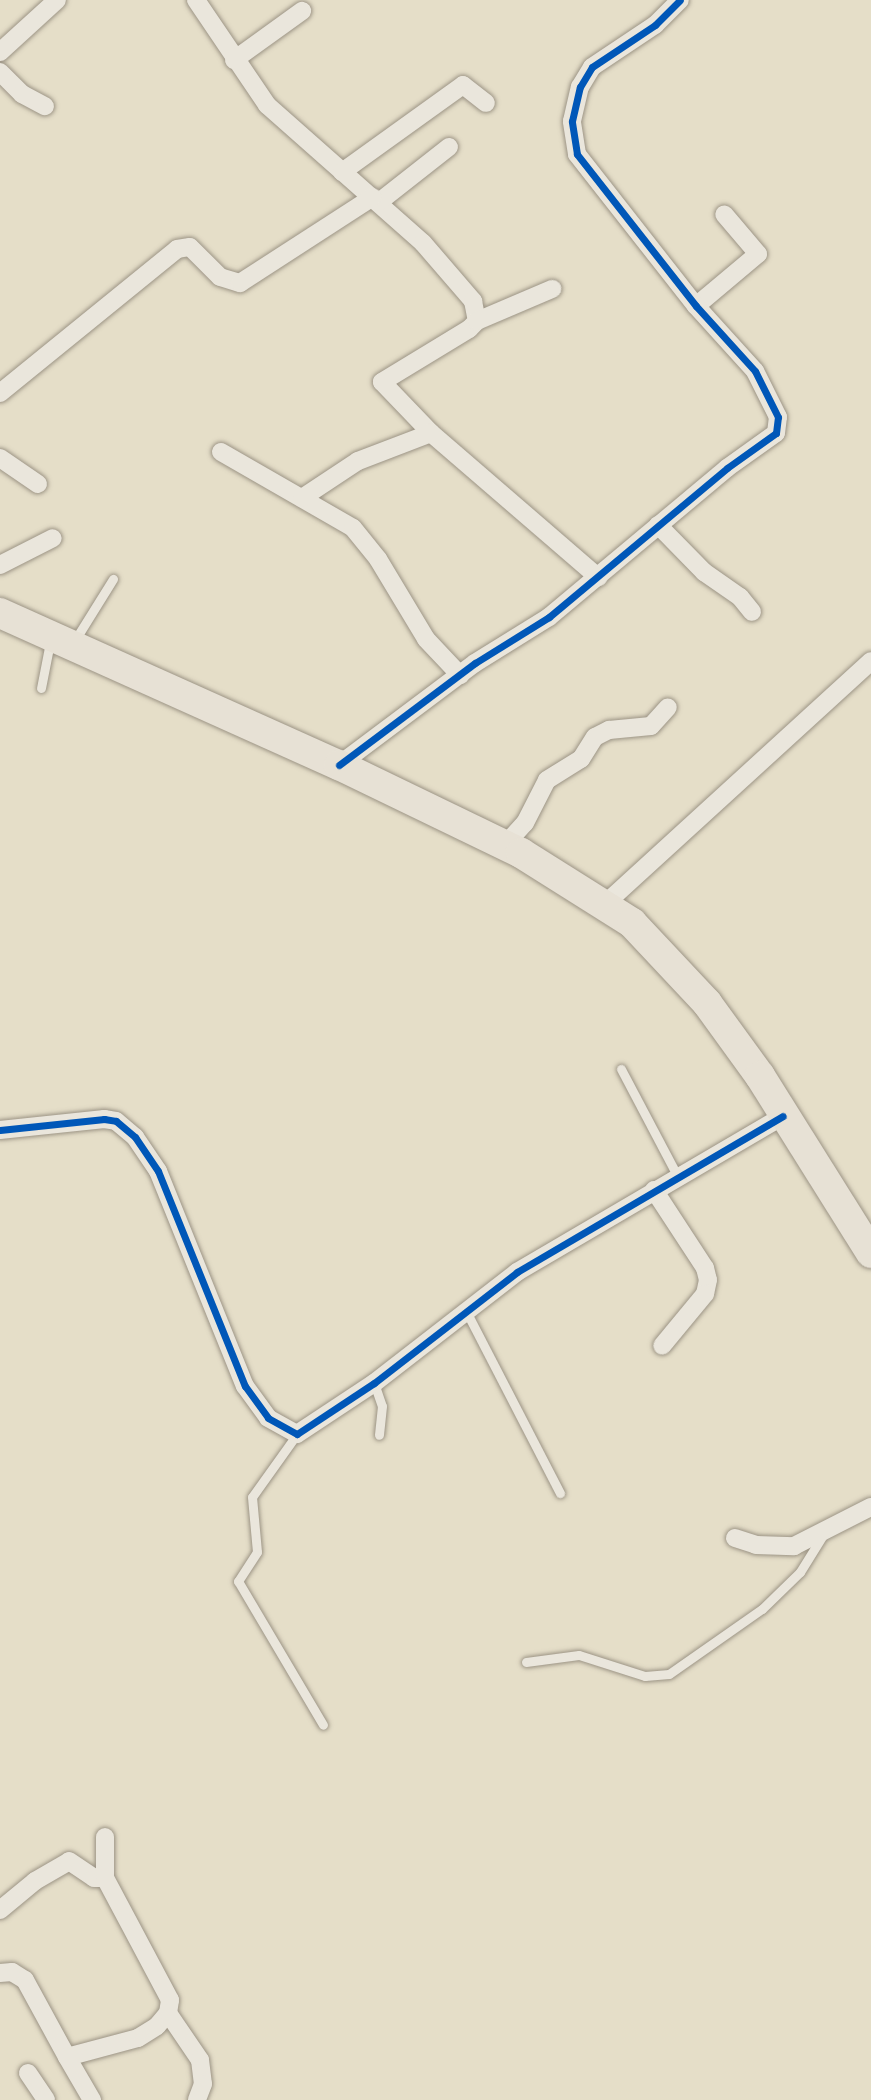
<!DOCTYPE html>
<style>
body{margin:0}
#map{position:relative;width:871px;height:2100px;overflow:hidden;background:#e5dec8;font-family:"Libre Bodoni",serif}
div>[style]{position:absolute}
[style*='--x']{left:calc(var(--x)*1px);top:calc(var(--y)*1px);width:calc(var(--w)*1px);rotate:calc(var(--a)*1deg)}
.roads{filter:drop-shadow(0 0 2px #9c9485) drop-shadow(0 0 2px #9c9485)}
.service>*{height:9px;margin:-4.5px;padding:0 4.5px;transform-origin:4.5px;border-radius:4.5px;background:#eae6dc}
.minor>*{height:18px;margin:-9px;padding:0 9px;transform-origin:9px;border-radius:9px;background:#eae6dc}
.primary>*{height:30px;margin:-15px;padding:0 15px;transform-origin:15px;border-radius:15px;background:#e7e1d5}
.cycleway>*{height:7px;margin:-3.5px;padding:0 3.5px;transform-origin:3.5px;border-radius:3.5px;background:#0057b8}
span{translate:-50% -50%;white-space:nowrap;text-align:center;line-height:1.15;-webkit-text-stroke:6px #f7edd3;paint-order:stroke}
</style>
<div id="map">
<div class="roads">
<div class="service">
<i style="--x:75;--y:640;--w:72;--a:-58.1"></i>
<i style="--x:41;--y:688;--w:47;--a:-78.9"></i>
<i style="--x:621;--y:1069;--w:122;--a:62.2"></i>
<i style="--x:466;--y:1311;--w:205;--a:62.7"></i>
<i style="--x:374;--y:1383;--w:24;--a:71"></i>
<i style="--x:382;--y:1406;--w:29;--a:96"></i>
<i style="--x:297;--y:1434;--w:77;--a:125.5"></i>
<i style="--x:252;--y:1497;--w:55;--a:84.8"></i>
<i style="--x:257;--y:1552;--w:35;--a:123"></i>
<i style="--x:238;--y:1581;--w:167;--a:59.4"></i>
<i style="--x:526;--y:1662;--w:53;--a:-7.5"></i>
<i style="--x:579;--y:1655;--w:69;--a:17.7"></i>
<i style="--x:645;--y:1676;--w:24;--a:-5"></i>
<i style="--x:669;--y:1674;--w:113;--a:-35"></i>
<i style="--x:762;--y:1609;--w:53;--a:-44.2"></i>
<i style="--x:800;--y:1572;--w:44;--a:-58.1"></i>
</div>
<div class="minor">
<i style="--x:196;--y:0;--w:127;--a:55.9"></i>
<i style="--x:267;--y:105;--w:208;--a:41.5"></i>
<i style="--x:423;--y:243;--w:77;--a:49.2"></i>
<i style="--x:473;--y:301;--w:20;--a:79"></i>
<i style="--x:477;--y:321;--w:11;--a:135"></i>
<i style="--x:469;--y:329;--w:102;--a:148.7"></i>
<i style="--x:382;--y:382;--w:71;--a:46.1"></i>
<i style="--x:431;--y:433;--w:221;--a:40.8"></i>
<i style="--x:0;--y:52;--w:77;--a:-42.4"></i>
<i style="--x:234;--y:60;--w:84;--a:-35.8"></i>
<i style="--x:0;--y:72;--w:31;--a:45"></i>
<i style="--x:22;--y:94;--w:26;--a:28"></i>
<i style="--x:342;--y:172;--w:149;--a:-35.7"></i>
<i style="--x:463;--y:85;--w:29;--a:38"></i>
<i style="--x:379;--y:202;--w:89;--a:-38.2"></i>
<i style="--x:696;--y:306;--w:81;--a:-40"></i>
<i style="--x:758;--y:254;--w:52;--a:-130.4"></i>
<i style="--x:477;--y:321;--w:82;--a:-23.1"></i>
<i style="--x:0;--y:393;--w:228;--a:-39.1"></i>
<i style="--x:177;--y:249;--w:13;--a:-9"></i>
<i style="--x:190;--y:247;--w:42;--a:45"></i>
<i style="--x:220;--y:277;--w:21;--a:17"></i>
<i style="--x:240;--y:283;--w:158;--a:-32.9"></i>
<i style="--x:221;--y:452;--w:152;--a:29.9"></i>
<i style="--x:353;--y:528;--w:40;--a:51"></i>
<i style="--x:378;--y:559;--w:93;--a:59"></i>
<i style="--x:426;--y:639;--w:50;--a:46.6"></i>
<i style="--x:0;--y:458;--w:46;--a:34.4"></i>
<i style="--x:302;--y:498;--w:67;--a:-33.5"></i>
<i style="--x:358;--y:461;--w:78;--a:-21"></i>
<i style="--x:658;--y:525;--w:66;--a:45.6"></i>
<i style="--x:704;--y:572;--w:44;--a:34.8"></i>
<i style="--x:740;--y:597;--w:19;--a:51"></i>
<i style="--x:0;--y:565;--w:59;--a:-27"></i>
<i style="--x:339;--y:765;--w:170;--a:-36.9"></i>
<i style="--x:475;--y:663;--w:87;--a:-31.9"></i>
<i style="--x:549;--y:617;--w:232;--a:-39.9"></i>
<i style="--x:727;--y:468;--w:60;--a:-35.5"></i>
<i style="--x:776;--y:433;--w:16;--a:-83"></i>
<i style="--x:778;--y:417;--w:51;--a:-116.6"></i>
<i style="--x:755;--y:371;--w:88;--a:-132.2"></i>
<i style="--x:696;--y:306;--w:193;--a:-128.1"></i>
<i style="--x:577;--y:154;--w:33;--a:-99"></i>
<i style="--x:572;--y:121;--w:35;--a:-77"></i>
<i style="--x:580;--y:87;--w:23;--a:-59"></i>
<i style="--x:592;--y:67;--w:76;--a:-33.7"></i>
<i style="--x:655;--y:25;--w:35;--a:-45"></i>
<i style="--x:504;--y:846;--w:31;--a:-48"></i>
<i style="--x:525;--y:823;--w:48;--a:-62.9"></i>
<i style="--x:547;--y:780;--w:40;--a:-32"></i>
<i style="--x:581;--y:759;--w:26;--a:-58"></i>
<i style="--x:595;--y:737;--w:16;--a:-27"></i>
<i style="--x:609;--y:730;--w:42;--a:-5.4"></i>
<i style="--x:651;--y:726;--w:25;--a:-48"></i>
<i style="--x:605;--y:904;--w:360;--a:-42.4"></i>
<i style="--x:0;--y:1130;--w:105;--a:-6"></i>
<i style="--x:104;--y:1119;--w:12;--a:9"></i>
<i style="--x:116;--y:1121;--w:25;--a:40"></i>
<i style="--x:135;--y:1137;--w:41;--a:55.9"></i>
<i style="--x:158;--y:1171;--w:232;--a:68"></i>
<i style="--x:245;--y:1386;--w:39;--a:54"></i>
<i style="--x:268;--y:1418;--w:33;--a:29"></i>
<i style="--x:297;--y:1434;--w:92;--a:-33.5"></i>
<i style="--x:374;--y:1383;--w:181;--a:-37.8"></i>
<i style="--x:517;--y:1272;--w:308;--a:-30.4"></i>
<i style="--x:654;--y:1190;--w:93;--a:56.8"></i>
<i style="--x:705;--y:1268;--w:12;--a:76"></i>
<i style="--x:708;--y:1280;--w:14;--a:102"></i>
<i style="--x:705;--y:1294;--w:67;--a:129.6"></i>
<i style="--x:735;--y:1538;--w:22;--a:18"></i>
<i style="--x:756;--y:1545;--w:38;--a:2"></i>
<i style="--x:794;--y:1546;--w:86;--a:-26.9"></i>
<i style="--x:0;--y:1910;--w:45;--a:-39.6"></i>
<i style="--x:35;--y:1881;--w:39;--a:-30"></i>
<i style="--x:69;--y:1861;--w:30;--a:34"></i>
<i style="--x:94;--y:1878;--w:11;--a:0"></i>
<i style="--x:105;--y:1878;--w:41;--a:-90"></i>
<i style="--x:0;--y:1973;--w:12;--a:-5"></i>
<i style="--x:12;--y:1972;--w:15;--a:32"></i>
<i style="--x:25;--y:1980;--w:88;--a:61.4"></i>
<i style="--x:67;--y:2057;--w:73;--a:-15"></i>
<i style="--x:138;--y:2038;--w:22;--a:-32"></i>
<i style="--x:157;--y:2026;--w:17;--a:-50"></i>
<i style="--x:168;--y:2013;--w:13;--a:-81"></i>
<i style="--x:170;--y:2000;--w:138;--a:-118"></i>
<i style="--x:168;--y:2013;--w:57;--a:55.8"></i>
<i style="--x:200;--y:2060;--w:24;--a:83"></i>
<i style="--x:203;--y:2084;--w:17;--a:111"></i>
<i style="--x:67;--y:2057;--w:50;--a:59.8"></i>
<i style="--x:28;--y:2073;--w:32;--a:56"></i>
</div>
<div class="primary">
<i style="--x:0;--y:613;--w:372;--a:24.2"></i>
<i style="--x:339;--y:765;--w:202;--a:25.8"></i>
<i style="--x:521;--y:853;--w:131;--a:32.2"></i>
<i style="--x:632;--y:923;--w:110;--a:46.8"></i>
<i style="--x:707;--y:1003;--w:90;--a:54"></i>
<i style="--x:760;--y:1076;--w:209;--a:57.9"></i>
</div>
</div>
<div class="cycleway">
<i style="--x:339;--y:765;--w:170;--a:-36.9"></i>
<i style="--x:475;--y:663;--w:87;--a:-31.9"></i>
<i style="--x:549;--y:617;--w:232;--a:-39.9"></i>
<i style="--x:727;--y:468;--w:60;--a:-35.5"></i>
<i style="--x:776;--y:433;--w:16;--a:-83"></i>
<i style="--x:778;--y:417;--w:51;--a:-116.6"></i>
<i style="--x:755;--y:371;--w:88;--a:-132.2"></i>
<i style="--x:696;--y:306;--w:193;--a:-128.1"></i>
<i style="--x:577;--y:154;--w:33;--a:-99"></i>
<i style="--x:572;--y:121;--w:35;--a:-77"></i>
<i style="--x:580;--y:87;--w:23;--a:-59"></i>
<i style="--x:592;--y:67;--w:76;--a:-33.7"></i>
<i style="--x:655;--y:25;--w:35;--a:-45"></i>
<i style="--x:0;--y:1130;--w:105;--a:-6"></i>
<i style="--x:104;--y:1119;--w:12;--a:9"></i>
<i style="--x:116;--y:1121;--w:25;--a:40"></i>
<i style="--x:135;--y:1137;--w:41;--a:55.9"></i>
<i style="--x:158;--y:1171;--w:232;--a:68"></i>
<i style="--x:245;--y:1386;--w:39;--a:54"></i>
<i style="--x:268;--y:1418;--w:33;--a:29"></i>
<i style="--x:297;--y:1434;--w:92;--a:-33.5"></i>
<i style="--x:374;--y:1383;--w:181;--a:-37.8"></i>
<i style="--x:517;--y:1272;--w:308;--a:-30.4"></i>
</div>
</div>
